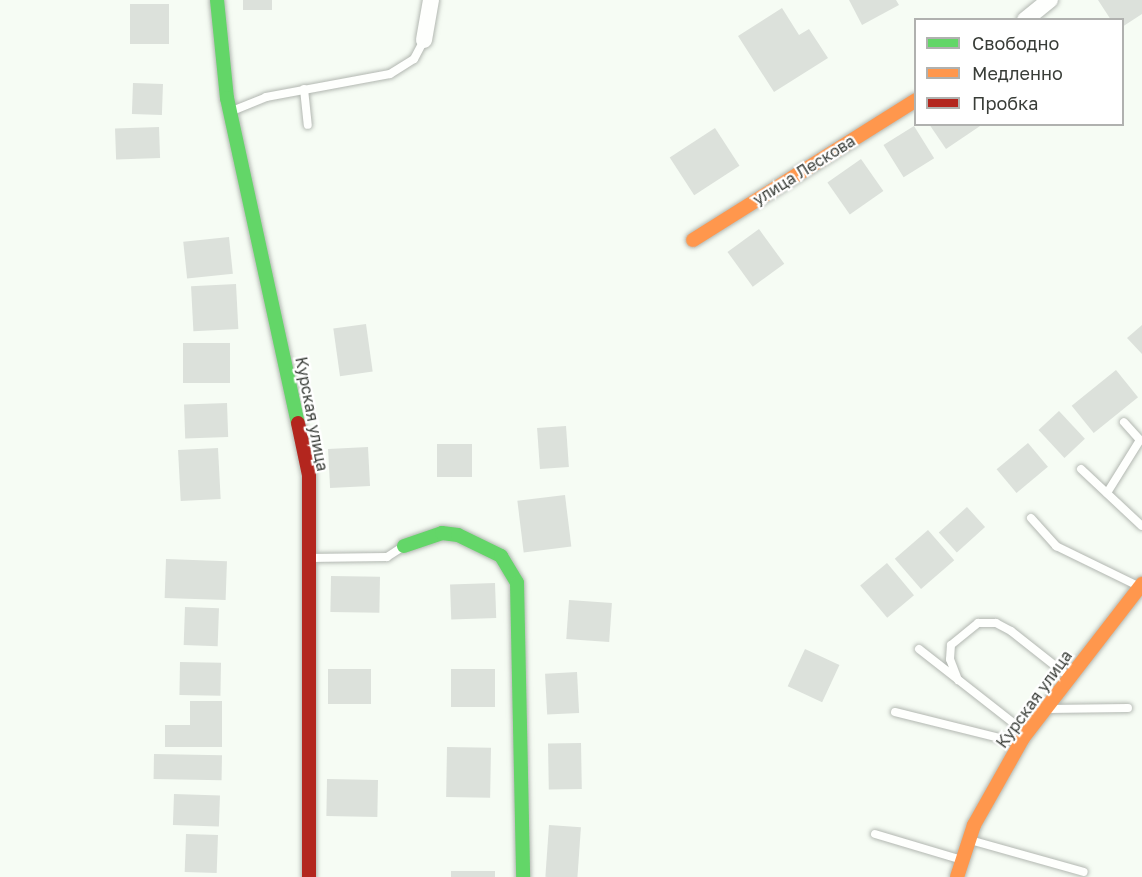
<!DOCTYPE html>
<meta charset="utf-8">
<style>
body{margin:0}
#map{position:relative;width:1142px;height:877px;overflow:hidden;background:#f6fcf4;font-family:"Golos Text",sans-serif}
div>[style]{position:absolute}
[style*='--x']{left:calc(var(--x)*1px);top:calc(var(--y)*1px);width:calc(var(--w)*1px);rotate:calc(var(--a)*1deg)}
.building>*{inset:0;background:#dce1db;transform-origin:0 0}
.roads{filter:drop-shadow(0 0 2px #b2b7b1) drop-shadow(0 0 2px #b2b7b1)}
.lane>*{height:8px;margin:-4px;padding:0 4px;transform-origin:4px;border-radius:4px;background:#fefffd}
.street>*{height:16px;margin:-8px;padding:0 8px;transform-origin:8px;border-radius:8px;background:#fefffd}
.fast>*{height:14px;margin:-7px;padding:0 7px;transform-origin:7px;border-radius:7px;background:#63d668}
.slow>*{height:14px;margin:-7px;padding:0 7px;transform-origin:7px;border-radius:7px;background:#ff974d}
.jam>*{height:14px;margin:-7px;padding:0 7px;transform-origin:7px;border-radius:7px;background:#b3261e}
span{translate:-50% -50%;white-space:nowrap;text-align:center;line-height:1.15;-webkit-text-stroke:4.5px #fff;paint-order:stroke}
.street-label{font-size:16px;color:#393d38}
.legend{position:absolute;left:914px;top:18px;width:210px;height:108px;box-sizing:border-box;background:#fff;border:2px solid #b0b1af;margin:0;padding:8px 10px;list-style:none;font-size:18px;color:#393d38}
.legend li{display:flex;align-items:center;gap:12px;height:30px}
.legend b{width:30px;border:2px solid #b0b1af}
</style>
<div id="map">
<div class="building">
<i style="left:243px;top:0;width:29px;height:10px"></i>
<i style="clip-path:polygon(849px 0,896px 0,899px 5px,862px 25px)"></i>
<i style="clip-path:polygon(1098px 0,1142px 0,1142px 14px,1122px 27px,1122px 20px,1111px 20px)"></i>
<i style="left:130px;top:4px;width:39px;height:40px"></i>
<i style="clip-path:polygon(782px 8px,799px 35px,809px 29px,828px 58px,774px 92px,738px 36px)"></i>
<i style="left:133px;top:83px;width:30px;height:31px;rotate:2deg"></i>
<i style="clip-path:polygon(929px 124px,983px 124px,946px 149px)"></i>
<i style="left:914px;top:126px;width:38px;height:36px;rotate:58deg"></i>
<i style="left:159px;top:127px;width:31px;height:44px;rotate:88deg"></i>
<i style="left:715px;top:128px;width:45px;height:54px;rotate:57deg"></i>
<i style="left:861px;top:159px;width:39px;height:41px;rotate:55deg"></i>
<i style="left:759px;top:229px;width:43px;height:39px;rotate:54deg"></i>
<i style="left:229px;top:237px;width:37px;height:46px;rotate:84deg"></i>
<i style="left:236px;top:284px;width:45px;height:45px;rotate:87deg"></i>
<i style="left:366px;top:324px;width:48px;height:33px;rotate:82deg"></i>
<i style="clip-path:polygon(1142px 325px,1142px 354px,1127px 338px)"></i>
<i style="left:183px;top:343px;width:47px;height:40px"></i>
<i style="left:1116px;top:370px;width:35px;height:57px;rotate:51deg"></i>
<i style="left:227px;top:403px;width:34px;height:43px;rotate:88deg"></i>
<i style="left:1059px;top:411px;width:38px;height:28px;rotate:47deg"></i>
<i style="left:566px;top:426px;width:41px;height:29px;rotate:86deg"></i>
<i style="left:1028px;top:443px;width:31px;height:41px;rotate:50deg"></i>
<i style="left:437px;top:444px;width:35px;height:33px"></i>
<i style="left:368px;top:447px;width:39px;height:40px;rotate:87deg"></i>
<i style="left:218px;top:448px;width:51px;height:40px;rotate:87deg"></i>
<i style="left:565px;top:495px;width:52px;height:48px;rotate:83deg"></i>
<i style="left:967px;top:507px;width:27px;height:38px;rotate:48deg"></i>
<i style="left:928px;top:530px;width:40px;height:44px;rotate:49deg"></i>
<i style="left:166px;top:559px;width:61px;height:39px;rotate:2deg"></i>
<i style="left:887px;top:563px;width:42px;height:35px;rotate:50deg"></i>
<i style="left:331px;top:576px;width:49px;height:36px;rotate:1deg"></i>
<i style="left:495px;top:583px;width:35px;height:45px;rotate:88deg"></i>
<i style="left:569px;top:600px;width:43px;height:39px;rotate:4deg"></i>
<i style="left:185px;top:607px;width:34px;height:38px;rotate:2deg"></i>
<i style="left:805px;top:649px;width:38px;height:41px;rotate:25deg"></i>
<i style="left:180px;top:662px;width:41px;height:33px;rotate:1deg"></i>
<i style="left:328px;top:669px;width:43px;height:35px"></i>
<i style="left:451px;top:669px;width:44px;height:38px"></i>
<i style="left:577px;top:672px;width:41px;height:32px;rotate:87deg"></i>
<i style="clip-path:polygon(190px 701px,222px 701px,222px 747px,165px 747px,165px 725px,190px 725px)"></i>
<i style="left:581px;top:743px;width:46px;height:33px;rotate:89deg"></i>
<i style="left:447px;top:747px;width:44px;height:50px;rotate:1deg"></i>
<i style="left:154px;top:754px;width:68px;height:25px;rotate:1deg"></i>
<i style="left:327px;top:779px;width:51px;height:37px;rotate:1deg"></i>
<i style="left:174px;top:794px;width:46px;height:31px;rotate:2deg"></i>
<i style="left:549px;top:825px;width:32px;height:52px;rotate:4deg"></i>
<i style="left:186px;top:834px;width:32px;height:38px;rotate:2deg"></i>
<i style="left:451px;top:871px;width:44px;height:6px"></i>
</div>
<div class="roads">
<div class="lane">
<i style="--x:304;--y:89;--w:36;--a:84"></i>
<i style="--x:232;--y:111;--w:37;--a:-22"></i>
<i style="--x:266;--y:97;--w:126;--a:-10.5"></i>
<i style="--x:390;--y:74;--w:28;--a:-32"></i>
<i style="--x:414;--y:59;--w:21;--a:-62"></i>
<i style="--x:1081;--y:469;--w:83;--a:43.1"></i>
<i style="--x:1107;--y:493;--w:62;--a:-58.1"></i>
<i style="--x:1140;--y:440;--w:24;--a:-132"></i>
<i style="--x:1031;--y:518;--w:38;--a:48"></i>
<i style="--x:1056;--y:546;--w:93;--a:26"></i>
<i style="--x:309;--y:558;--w:78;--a:-0.7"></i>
<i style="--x:387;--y:557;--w:20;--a:-33"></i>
<i style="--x:919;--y:649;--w:136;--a:38.1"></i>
<i style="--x:958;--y:680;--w:22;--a:-111"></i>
<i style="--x:950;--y:659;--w:14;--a:-86"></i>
<i style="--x:951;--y:645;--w:35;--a:-39"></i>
<i style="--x:978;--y:623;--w:18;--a:0"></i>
<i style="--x:996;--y:623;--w:17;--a:28"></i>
<i style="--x:1011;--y:631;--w:73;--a:38.3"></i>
<i style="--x:1048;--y:709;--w:80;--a:-0.7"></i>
<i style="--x:895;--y:712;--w:128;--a:14"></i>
<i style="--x:875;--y:834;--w:91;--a:16.6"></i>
<i style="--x:970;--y:840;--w:118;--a:15.7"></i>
</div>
<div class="street">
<i style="--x:1025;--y:20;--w:32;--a:-39"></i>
<i style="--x:424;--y:40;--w:41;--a:-80.1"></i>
</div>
<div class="fast">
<i style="--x:217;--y:0;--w:99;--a:84.2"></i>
<i style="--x:227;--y:98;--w:333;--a:77.7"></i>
<i style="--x:404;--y:546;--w:40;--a:-18.9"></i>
<i style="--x:442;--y:533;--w:16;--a:7"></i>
<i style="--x:458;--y:535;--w:48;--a:26"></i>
<i style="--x:501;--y:556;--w:31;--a:59"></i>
<i style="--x:517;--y:583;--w:294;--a:88.8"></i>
</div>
<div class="slow">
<i style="--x:693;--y:240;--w:263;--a:-32.1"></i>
<i style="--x:957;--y:877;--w:55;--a:-71.9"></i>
<i style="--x:974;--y:825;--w:100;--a:-60.6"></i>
<i style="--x:1023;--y:738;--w:195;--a:-52.3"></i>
</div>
<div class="jam">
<i style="--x:298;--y:423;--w:53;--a:78.1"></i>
<i style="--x:309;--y:475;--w:402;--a:90"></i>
</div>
</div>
<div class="street-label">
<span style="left:804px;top:170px;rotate:-32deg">улица Лескова</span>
<span style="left:312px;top:414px;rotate:79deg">Курская улица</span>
<span style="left:1034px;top:699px;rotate:-54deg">Курская улица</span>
</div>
<ul class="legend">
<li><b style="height:8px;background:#63d668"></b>Свободно</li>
<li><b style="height:8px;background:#ff974d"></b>Медленно</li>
<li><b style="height:8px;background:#b3261e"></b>Пробка</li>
</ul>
</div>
